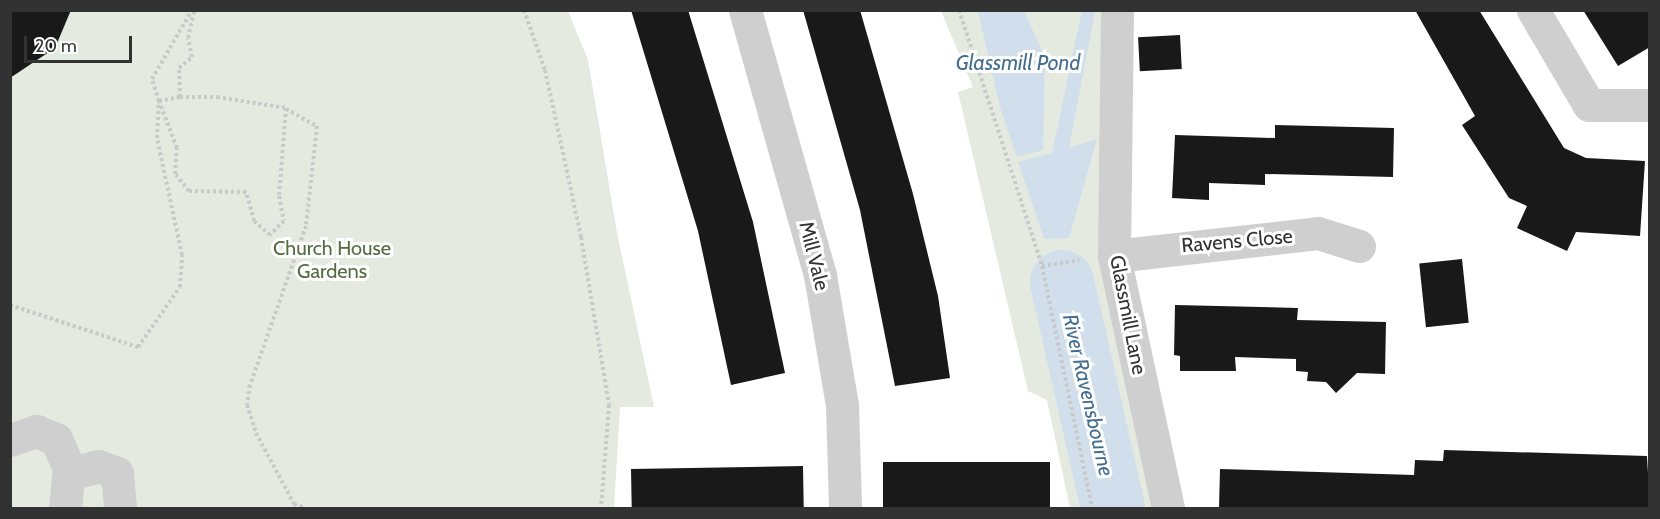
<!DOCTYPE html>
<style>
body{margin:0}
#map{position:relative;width:1660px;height:519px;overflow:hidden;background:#fff;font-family:Cabin,sans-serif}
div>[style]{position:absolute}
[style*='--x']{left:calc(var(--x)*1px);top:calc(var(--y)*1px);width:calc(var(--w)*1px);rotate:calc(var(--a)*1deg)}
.green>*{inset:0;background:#e4eadf}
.water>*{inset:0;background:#d0dfeb}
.river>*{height:64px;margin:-32px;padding:0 32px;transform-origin:32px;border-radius:32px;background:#d0dfeb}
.building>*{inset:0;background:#191919;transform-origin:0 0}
.path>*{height:4px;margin-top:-2px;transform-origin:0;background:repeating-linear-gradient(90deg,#c9c9c9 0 3px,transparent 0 6px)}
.minor>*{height:33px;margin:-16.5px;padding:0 16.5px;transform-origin:16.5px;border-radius:16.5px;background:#cfcfcf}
span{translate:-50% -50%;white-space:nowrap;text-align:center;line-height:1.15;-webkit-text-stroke:6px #fff;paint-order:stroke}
.street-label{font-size:20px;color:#323232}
.park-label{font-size:20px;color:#536c41}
.water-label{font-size:21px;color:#446e90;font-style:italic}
.frame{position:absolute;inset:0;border:12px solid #323232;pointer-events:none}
.scale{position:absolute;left:24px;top:36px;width:108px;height:27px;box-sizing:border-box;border:3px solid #323232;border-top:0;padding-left:8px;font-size:18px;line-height:21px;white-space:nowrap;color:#323232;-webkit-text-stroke:4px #fff;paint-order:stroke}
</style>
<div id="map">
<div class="green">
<i style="clip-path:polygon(10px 11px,568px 11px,588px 60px,617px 233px,654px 407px,620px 407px,614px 508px,11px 508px)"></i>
<i style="clip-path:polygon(941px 11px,1102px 11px,1157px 508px,1070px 508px,1047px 400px,1028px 391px,958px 92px,973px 87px)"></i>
</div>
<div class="water">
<i style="clip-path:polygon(1082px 10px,1095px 11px,1069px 148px,1097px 139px,1069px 238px,1044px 239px,1018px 162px,1052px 153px)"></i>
<i style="clip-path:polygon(978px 11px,1024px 11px,1045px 57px,1043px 150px,1017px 157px,1001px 111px)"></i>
</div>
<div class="river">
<i style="--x:1062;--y:282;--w:232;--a:77.3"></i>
</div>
<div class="building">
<i style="clip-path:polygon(10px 10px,71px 10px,55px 48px,10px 78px)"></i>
<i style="clip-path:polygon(631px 10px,688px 10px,753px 222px,785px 373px,731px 385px,698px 231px)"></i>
<i style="clip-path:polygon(803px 10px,860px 10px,913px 194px,938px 296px,950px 378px,895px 386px,860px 210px)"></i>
<i style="clip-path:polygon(1415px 10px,1479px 10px,1564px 148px,1586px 158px,1645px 161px,1640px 236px,1576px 232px,1567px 251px,1517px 228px,1527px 206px,1509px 198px,1462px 125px,1475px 116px)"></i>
<i style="clip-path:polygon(1583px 10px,1650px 10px,1650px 47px,1618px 66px)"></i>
<i style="left:1180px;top:35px;width:34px;height:42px;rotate:87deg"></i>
<i style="clip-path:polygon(1275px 125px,1394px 128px,1393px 177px,1265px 174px,1265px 185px,1209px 183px,1209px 200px,1172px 198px,1175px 135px,1275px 138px)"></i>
<i style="left:1462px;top:259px;width:64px;height:43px;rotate:84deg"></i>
<i style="clip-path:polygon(1175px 305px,1298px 308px,1297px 320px,1386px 322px,1385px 374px,1357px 373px,1336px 393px,1326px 382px,1307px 381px,1308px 372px,1296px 371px,1296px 359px,1235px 357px,1236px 371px,1180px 371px,1180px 356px,1174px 355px)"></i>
<i style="clip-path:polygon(1444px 450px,1647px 456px,1650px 508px,1219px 508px,1220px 469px,1414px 475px,1415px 460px,1443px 461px)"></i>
<i style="left:1050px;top:462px;width:46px;height:167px;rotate:90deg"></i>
<i style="left:803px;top:466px;width:42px;height:172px;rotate:89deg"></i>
</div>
<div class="path">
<i style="--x:524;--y:10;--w:64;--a:70.7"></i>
<i style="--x:545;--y:70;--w:171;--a:77.8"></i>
<i style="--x:581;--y:237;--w:170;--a:80.5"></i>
<i style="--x:609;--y:405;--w:103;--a:94.4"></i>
<i style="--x:959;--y:10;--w:269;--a:72"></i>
<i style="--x:1042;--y:266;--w:247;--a:78.3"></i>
<i style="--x:180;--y:97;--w:37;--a:0"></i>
<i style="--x:217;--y:97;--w:70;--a:9.1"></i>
<i style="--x:286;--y:108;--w:88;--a:94.5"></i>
<i style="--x:279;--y:196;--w:25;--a:79"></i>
<i style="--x:284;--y:221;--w:20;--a:135"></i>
<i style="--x:270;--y:235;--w:21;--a:-139"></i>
<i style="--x:254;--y:221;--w:30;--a:-105"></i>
<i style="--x:246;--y:192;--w:57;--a:-179"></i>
<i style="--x:189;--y:191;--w:22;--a:-129"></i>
<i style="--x:175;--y:174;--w:26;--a:-86"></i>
<i style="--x:177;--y:148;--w:50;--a:-111"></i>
<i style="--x:159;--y:101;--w:21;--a:-11"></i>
<i style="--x:180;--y:97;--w:29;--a:-92"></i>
<i style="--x:179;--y:68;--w:17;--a:-40"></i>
<i style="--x:192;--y:57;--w:19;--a:-102"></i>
<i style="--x:188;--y:38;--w:28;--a:-77"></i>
<i style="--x:286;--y:109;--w:35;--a:29"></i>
<i style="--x:317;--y:126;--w:101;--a:96.3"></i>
<i style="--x:306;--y:226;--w:169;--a:109.4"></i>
<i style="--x:250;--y:385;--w:20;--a:99"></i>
<i style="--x:247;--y:405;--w:29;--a:72"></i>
<i style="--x:256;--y:433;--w:81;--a:61.8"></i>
<i style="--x:294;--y:504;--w:12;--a:20"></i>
<i style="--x:1042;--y:266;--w:38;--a:-9"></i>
<i style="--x:10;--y:305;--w:135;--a:18.2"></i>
<i style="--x:138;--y:347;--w:73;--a:-55"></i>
<i style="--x:180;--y:287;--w:32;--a:-86"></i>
<i style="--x:182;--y:255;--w:120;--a:-102.1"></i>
<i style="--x:157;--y:138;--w:37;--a:-87"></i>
<i style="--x:159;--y:101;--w:23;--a:-108"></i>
<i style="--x:152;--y:79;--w:80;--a:-59.9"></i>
</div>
<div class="minor">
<i style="--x:745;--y:10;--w:275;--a:74.2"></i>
<i style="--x:820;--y:275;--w:132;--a:80.4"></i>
<i style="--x:842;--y:405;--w:103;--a:88.3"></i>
<i style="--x:1117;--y:10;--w:246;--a:90.7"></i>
<i style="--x:1114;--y:256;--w:258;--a:77.9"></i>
<i style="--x:1533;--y:10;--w:110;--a:59.5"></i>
<i style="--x:1589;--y:105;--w:61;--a:0"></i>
<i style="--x:1114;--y:256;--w:205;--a:-6.4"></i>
<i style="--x:1318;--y:233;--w:43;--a:17.6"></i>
<i style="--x:10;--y:440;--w:28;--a:-19"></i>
<i style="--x:36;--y:431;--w:22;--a:22"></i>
<i style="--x:56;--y:439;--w:32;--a:66"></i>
<i style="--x:69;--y:468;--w:40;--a:95.7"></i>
<i style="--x:69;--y:474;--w:30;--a:-15"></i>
<i style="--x:98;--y:466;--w:20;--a:20"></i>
<i style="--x:117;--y:473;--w:35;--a:85"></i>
</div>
<div class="street-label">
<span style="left:1237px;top:241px;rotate:-5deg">Ravens Close</span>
<span style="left:814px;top:256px;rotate:76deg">Mill Vale</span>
<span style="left:1128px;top:315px;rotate:79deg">Glassmill Lane</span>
</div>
<div class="park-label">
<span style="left:332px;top:260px">Church House<br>Gardens</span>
</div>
<div class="water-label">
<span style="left:1018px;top:63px">Glassmill Pond</span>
<span style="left:1088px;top:395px;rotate:77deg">River Ravensbourne</span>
</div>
<div class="frame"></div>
<div class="scale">20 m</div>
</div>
